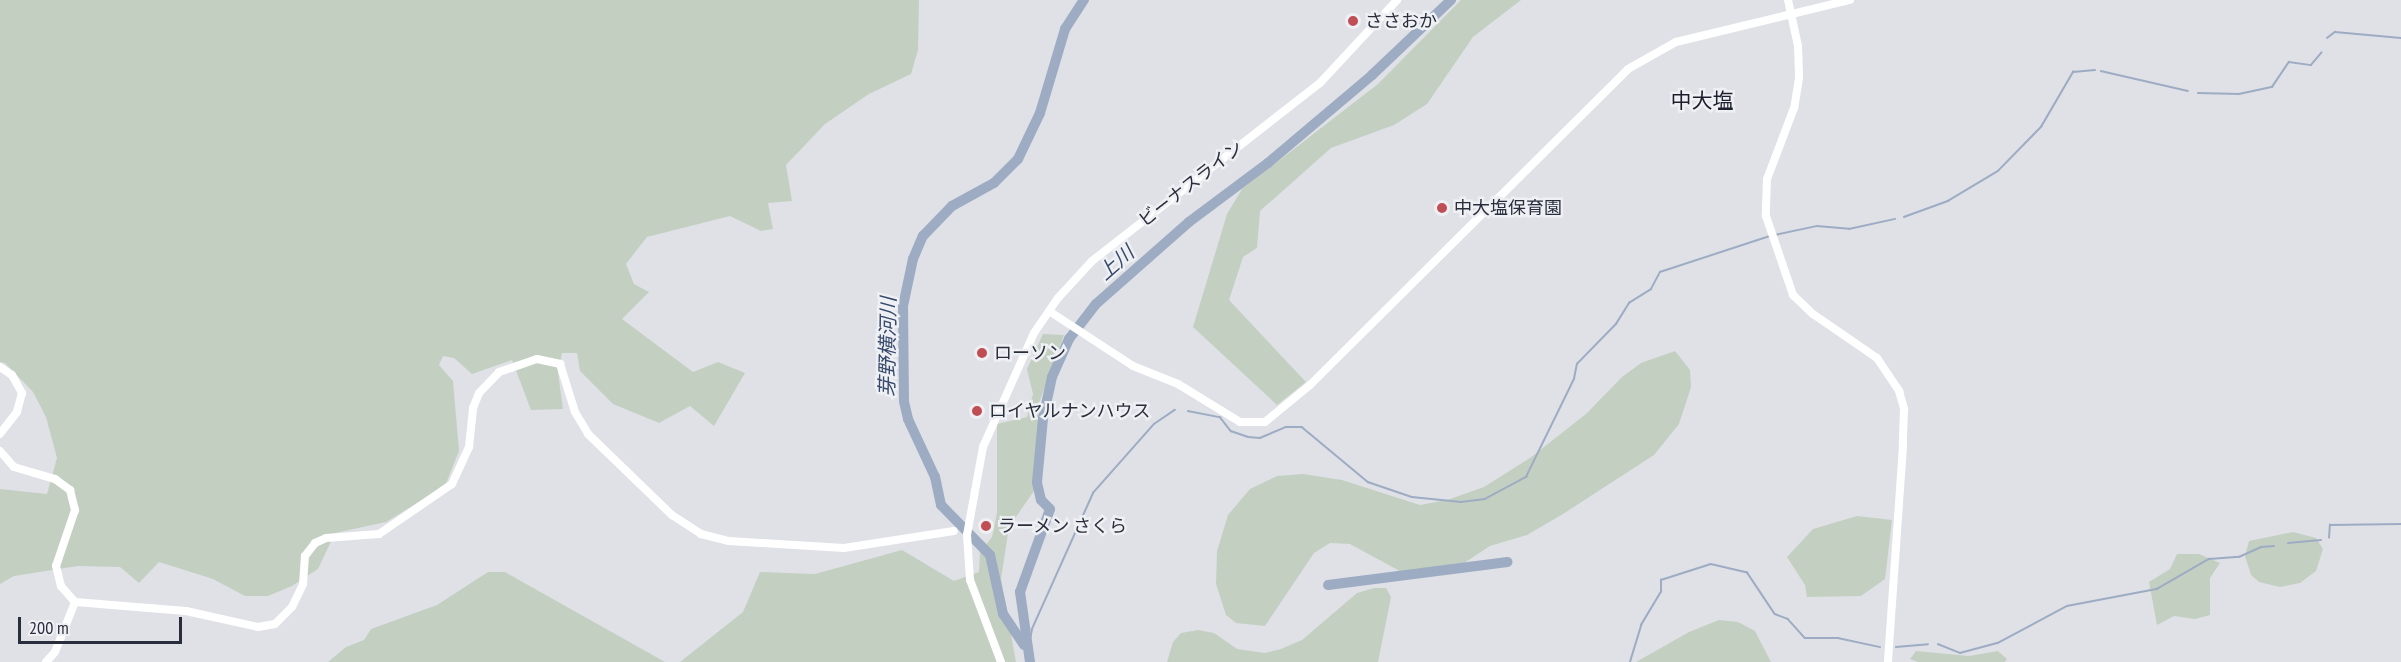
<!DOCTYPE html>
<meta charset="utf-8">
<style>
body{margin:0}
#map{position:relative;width:2401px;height:662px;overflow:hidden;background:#dfe1e7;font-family:"PT Sans Narrow","Noto Sans JP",sans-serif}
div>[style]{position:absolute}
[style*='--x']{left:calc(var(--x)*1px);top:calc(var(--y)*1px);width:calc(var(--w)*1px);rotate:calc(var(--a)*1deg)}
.green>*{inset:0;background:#c3d0c1}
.stream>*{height:1.5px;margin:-0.75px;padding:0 0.75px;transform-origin:0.75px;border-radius:0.75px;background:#9dacc3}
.river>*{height:10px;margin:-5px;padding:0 5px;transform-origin:5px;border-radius:5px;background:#9dacc3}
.secondary>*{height:8px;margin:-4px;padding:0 4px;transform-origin:4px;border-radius:4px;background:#fff}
.dots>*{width:16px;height:16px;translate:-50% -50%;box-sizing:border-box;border:3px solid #eef0f4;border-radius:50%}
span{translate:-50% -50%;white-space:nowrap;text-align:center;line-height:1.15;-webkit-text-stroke:5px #eef0f4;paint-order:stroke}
.poi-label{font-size:18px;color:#292e3c}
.left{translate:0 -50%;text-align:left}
.street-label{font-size:18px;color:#292e3c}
.water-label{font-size:20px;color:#384a6c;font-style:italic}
.quarter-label{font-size:21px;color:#1c202d}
.scale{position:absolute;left:18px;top:617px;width:164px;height:27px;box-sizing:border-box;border:3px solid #292e3c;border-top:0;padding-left:8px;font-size:18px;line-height:21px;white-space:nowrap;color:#292e3c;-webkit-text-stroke:4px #eef0f4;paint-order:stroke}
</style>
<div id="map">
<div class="green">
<i style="clip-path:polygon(0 0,919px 0,918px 50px,911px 74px,869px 94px,825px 124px,786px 165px,792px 201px,768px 203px,773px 229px,761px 231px,730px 216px,647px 237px,626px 264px,634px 284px,649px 292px,622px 319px,693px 372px,718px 362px,745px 373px,714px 426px,690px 406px,659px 423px,613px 404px,580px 371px,577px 353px,562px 353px,558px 372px,563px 409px,531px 410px,512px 360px,472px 374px,454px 358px,443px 356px,439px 365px,453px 381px,459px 451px,445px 486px,386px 522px,335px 533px,318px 569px,292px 586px,268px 596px,245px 596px,213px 579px,159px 562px,139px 583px,120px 567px,78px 566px,14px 576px,0 584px,0 489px,47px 494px,57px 458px,46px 417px,33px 392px,5px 363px,0 362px)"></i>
<i style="clip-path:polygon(1461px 0,1521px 0,1473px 37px,1427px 104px,1394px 125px,1331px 148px,1260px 211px,1257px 248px,1243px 257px,1229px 300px,1306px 382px,1277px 405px,1193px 327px,1227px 214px,1242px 189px,1378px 84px)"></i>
<i style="clip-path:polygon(1043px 334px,1064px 335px,1039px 403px,1041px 448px,1034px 491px,1009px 527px,1001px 579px,1016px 662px,680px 662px,743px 612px,760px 572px,815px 574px,902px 550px,954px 581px,979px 572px,980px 552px,992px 537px,997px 513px,997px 424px,1027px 417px,1033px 394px,1027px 369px)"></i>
<i style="clip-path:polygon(1675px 351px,1690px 370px,1691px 387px,1679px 424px,1654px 455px,1563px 514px,1527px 535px,1490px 546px,1455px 569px,1428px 575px,1407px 575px,1350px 544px,1330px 543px,1314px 553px,1265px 626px,1236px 623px,1226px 615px,1216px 584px,1217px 551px,1228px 515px,1250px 489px,1277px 476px,1303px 474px,1342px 480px,1420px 505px,1447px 500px,1484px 487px,1530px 458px,1586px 414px,1622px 377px,1641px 363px)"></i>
<i style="clip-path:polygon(1857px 516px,1892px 520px,1885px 579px,1861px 596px,1807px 597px,1805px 585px,1787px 557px,1813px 529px)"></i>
<i style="clip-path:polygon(2293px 532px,2316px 538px,2323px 549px,2316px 571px,2300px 583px,2280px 587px,2259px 582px,2251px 575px,2245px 556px,2249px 541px)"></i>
<i style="clip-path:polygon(2177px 554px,2199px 554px,2220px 563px,2210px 578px,2210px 615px,2195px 619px,2174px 616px,2157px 625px,2149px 582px,2170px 569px)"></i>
<i style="clip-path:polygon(488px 572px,505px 572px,665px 662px,328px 662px,346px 647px,364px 640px,371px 629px,437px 605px)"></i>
<i style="clip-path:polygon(1374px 588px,1386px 588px,1391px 597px,1378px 662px,1167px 662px,1173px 642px,1181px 633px,1198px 630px,1214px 633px,1237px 649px,1265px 653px,1281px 649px,1302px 640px,1357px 593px)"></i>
<i style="clip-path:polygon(1719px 620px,1738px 622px,1755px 631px,1771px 662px,1636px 662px,1689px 632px)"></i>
<i style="clip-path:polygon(1916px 651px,1969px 656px,1998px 651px,2007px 659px,2005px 662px,1918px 662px,1910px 659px)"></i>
</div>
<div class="stream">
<i style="--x:2327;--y:38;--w:10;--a:-37"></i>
<i style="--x:2335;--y:32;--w:66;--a:5.2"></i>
<i style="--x:2101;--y:71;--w:89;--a:12.9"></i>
<i style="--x:2198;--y:93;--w:41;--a:1.4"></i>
<i style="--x:2239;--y:94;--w:34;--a:-12"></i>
<i style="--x:2272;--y:87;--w:30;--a:-56"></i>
<i style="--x:2289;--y:62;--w:22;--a:8"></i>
<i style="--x:2311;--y:65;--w:16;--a:-50"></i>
<i style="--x:1904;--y:217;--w:47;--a:-20"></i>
<i style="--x:1948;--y:201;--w:58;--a:-31"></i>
<i style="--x:1998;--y:171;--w:62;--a:-45.7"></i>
<i style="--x:2041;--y:127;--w:64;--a:-59.8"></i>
<i style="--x:2073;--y:72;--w:22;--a:-5"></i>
<i style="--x:1775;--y:235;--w:43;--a:-12.1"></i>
<i style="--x:1817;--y:226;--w:32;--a:5"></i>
<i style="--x:1849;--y:229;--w:47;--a:-12.3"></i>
<i style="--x:1188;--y:411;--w:33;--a:11"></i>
<i style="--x:1220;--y:417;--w:18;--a:52"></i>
<i style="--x:1231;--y:431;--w:18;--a:19"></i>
<i style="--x:1248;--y:437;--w:12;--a:5"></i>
<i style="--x:1260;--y:438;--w:28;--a:-23"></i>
<i style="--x:1286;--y:427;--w:16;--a:0"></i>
<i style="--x:1302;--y:427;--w:86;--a:39.8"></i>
<i style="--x:1368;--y:482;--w:46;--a:18.8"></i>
<i style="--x:1412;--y:497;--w:49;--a:5.8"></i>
<i style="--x:1461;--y:502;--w:24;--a:-7"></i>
<i style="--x:1485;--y:499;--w:47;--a:-28.2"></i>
<i style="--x:1526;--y:477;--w:109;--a:-63.9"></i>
<i style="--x:1574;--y:379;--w:15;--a:-79"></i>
<i style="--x:1577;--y:364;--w:56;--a:-45.7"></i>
<i style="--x:1616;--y:324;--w:25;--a:-58"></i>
<i style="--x:1629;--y:303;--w:26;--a:-32"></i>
<i style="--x:1651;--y:289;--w:19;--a:-62"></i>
<i style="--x:1660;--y:272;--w:116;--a:-18.1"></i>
<i style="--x:2329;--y:538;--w:13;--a:-86"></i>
<i style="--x:2330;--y:525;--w:71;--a:-0.8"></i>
<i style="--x:2288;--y:543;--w:33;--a:-5"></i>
<i style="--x:1938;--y:644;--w:24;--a:22"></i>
<i style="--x:1960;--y:653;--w:39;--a:-15"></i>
<i style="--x:1998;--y:643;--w:78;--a:-28.2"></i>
<i style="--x:2067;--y:606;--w:92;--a:-10.7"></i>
<i style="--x:2157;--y:589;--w:60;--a:-30"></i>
<i style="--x:2209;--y:559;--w:30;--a:-4"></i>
<i style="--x:2239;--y:557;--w:24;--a:-24"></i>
<i style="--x:2261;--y:547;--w:13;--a:-4"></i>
<i style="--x:1896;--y:647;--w:32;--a:-5"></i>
<i style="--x:1028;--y:650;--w:21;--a:-79"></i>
<i style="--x:1032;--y:629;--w:149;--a:-65.8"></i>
<i style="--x:1093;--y:493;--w:92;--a:-48.5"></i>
<i style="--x:1154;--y:424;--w:25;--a:-34"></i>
<i style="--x:1630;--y:662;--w:39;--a:-73"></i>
<i style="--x:1641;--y:625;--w:39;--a:-59"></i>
<i style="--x:1661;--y:592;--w:12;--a:-90"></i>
<i style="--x:1661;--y:580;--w:52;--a:-17.7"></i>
<i style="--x:1711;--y:564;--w:37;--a:13"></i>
<i style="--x:1747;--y:572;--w:50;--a:56.3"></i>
<i style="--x:1775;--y:614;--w:14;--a:21"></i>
<i style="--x:1788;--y:619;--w:25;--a:48"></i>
<i style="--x:1805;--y:638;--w:33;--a:0"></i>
<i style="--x:1838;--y:638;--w:43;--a:12.1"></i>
</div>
<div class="river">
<i style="--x:1328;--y:585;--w:181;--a:-7.3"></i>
<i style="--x:1024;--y:645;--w:37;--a:-124"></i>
<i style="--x:1003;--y:614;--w:60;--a:-102.4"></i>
<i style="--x:990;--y:555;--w:70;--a:-134.4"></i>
<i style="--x:941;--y:505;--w:29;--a:-102"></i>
<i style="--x:935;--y:477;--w:64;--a:-115"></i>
<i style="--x:908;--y:419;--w:18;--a:-103"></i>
<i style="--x:904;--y:401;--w:95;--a:-90.6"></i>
<i style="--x:903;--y:306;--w:48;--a:-78"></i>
<i style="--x:913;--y:259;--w:25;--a:-67"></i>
<i style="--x:923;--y:236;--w:42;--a:-46"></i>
<i style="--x:952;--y:206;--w:48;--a:-28.7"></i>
<i style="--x:994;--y:183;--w:34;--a:-45"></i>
<i style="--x:1018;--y:159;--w:51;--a:-64.4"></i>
<i style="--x:1040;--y:113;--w:88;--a:-73.4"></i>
<i style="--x:1065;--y:29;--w:35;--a:-57"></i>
<i style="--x:1030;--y:662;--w:71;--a:-98.1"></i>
<i style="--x:1020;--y:592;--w:88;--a:-70.1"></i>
<i style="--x:1050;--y:509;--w:13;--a:-135"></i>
<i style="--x:1041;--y:500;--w:18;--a:-103"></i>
<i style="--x:1037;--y:482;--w:64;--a:-84.6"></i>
<i style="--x:1043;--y:418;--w:42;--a:-77.6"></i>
<i style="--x:1052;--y:377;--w:42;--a:-65.9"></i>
<i style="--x:1069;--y:339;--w:44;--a:-52.4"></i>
<i style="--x:1096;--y:304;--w:124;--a:-41.4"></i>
<i style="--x:1189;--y:222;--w:99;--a:-36.8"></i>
<i style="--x:1268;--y:163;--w:136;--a:-40.2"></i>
<i style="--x:1372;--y:75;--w:109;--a:-43.5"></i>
</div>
<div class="secondary">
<i style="--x:1788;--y:0;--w:47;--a:77.7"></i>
<i style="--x:1798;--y:46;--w:32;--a:88"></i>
<i style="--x:1799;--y:78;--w:30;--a:99"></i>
<i style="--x:1794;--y:108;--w:76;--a:110.8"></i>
<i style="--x:1767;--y:179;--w:37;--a:92"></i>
<i style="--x:1766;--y:216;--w:83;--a:71.1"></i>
<i style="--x:1793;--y:295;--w:28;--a:44"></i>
<i style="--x:1813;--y:314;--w:78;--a:34.5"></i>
<i style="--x:1877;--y:358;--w:40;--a:56"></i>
<i style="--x:1899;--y:391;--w:19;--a:74"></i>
<i style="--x:1904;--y:409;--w:37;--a:92"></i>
<i style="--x:1903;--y:446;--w:217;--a:94"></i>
<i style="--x:1049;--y:311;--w:100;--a:33.2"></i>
<i style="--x:1133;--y:366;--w:48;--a:21.8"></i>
<i style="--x:1178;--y:384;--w:73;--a:31.5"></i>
<i style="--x:1240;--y:422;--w:25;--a:0"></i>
<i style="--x:1265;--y:422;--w:58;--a:-39.4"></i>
<i style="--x:1310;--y:385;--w:448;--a:-44.8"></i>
<i style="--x:1628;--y:69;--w:55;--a:-29.4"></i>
<i style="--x:1676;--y:42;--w:179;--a:-13.6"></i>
<i style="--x:0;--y:367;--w:14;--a:34"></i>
<i style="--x:12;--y:375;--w:21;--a:61"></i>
<i style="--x:22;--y:393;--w:20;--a:105"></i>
<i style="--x:17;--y:412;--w:28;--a:128"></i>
<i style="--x:0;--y:451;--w:21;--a:49"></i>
<i style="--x:14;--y:467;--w:43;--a:16.3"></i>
<i style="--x:55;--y:479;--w:19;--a:36"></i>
<i style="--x:70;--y:490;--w:21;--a:76"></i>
<i style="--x:75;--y:510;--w:59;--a:108.7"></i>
<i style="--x:56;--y:566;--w:21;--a:76"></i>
<i style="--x:61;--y:586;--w:21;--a:49"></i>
<i style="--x:75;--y:602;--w:111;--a:4.6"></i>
<i style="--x:186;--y:611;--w:74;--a:12.5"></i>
<i style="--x:258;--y:627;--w:17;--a:-10"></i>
<i style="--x:275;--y:624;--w:24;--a:-45"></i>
<i style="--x:292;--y:607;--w:25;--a:-64"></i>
<i style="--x:303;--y:584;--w:28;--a:-86"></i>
<i style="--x:305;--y:556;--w:16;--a:-52"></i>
<i style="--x:315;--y:543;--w:12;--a:-24"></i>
<i style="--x:326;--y:538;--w:53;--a:-4.3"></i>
<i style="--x:379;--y:534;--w:88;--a:-34.4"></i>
<i style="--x:452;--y:484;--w:41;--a:-65.3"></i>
<i style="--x:469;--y:447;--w:39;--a:-84"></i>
<i style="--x:473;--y:408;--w:16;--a:-68"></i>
<i style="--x:479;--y:393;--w:29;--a:-46"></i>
<i style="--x:499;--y:372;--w:40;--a:-18.9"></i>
<i style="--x:537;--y:359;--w:24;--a:12"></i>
<i style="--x:560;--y:364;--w:50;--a:72.6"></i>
<i style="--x:575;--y:412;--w:26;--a:59"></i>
<i style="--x:588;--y:434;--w:117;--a:44"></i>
<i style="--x:672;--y:515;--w:35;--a:33"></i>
<i style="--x:701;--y:534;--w:29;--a:14"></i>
<i style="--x:729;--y:541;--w:115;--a:3.5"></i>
<i style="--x:844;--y:548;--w:111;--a:-8.8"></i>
<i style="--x:46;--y:662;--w:13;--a:-48"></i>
<i style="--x:55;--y:652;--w:54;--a:-68.2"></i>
<i style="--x:1001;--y:662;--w:88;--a:-110.7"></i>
<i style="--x:970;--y:580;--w:45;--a:-93.8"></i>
<i style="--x:967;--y:535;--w:89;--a:-79.7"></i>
<i style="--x:983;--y:447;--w:125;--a:-65.9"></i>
<i style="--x:1034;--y:333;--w:42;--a:-55.6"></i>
<i style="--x:1058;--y:298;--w:50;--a:-47.4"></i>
<i style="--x:1092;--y:261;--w:289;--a:-38"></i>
<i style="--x:1320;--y:83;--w:113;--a:-47.1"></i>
</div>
<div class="dots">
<i style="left:1353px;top:21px;background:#c04f55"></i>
<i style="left:1442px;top:208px;background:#c04f55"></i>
<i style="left:982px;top:353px;background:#c04f55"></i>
<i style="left:977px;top:411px;background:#c04f55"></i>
<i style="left:986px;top:526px;background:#c04f55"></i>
</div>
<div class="poi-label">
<span class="left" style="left:1365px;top:21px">ささおか</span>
<span class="left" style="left:1454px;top:208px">中大塩保育園</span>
<span class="left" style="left:994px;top:353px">ローソン</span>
<span class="left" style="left:989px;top:411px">ロイヤルナンハウス</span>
<span class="left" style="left:998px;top:526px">ラーメン さくら</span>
</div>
<div class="street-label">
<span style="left:1191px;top:184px;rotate:-38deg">ビーナスライン</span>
</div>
<div class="water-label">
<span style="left:1116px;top:263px;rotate:-41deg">上川</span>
<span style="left:888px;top:347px;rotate:-89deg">芽野横河川</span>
</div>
<div class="quarter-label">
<span style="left:1702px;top:101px">中大塩</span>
</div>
<div class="scale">200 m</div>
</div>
